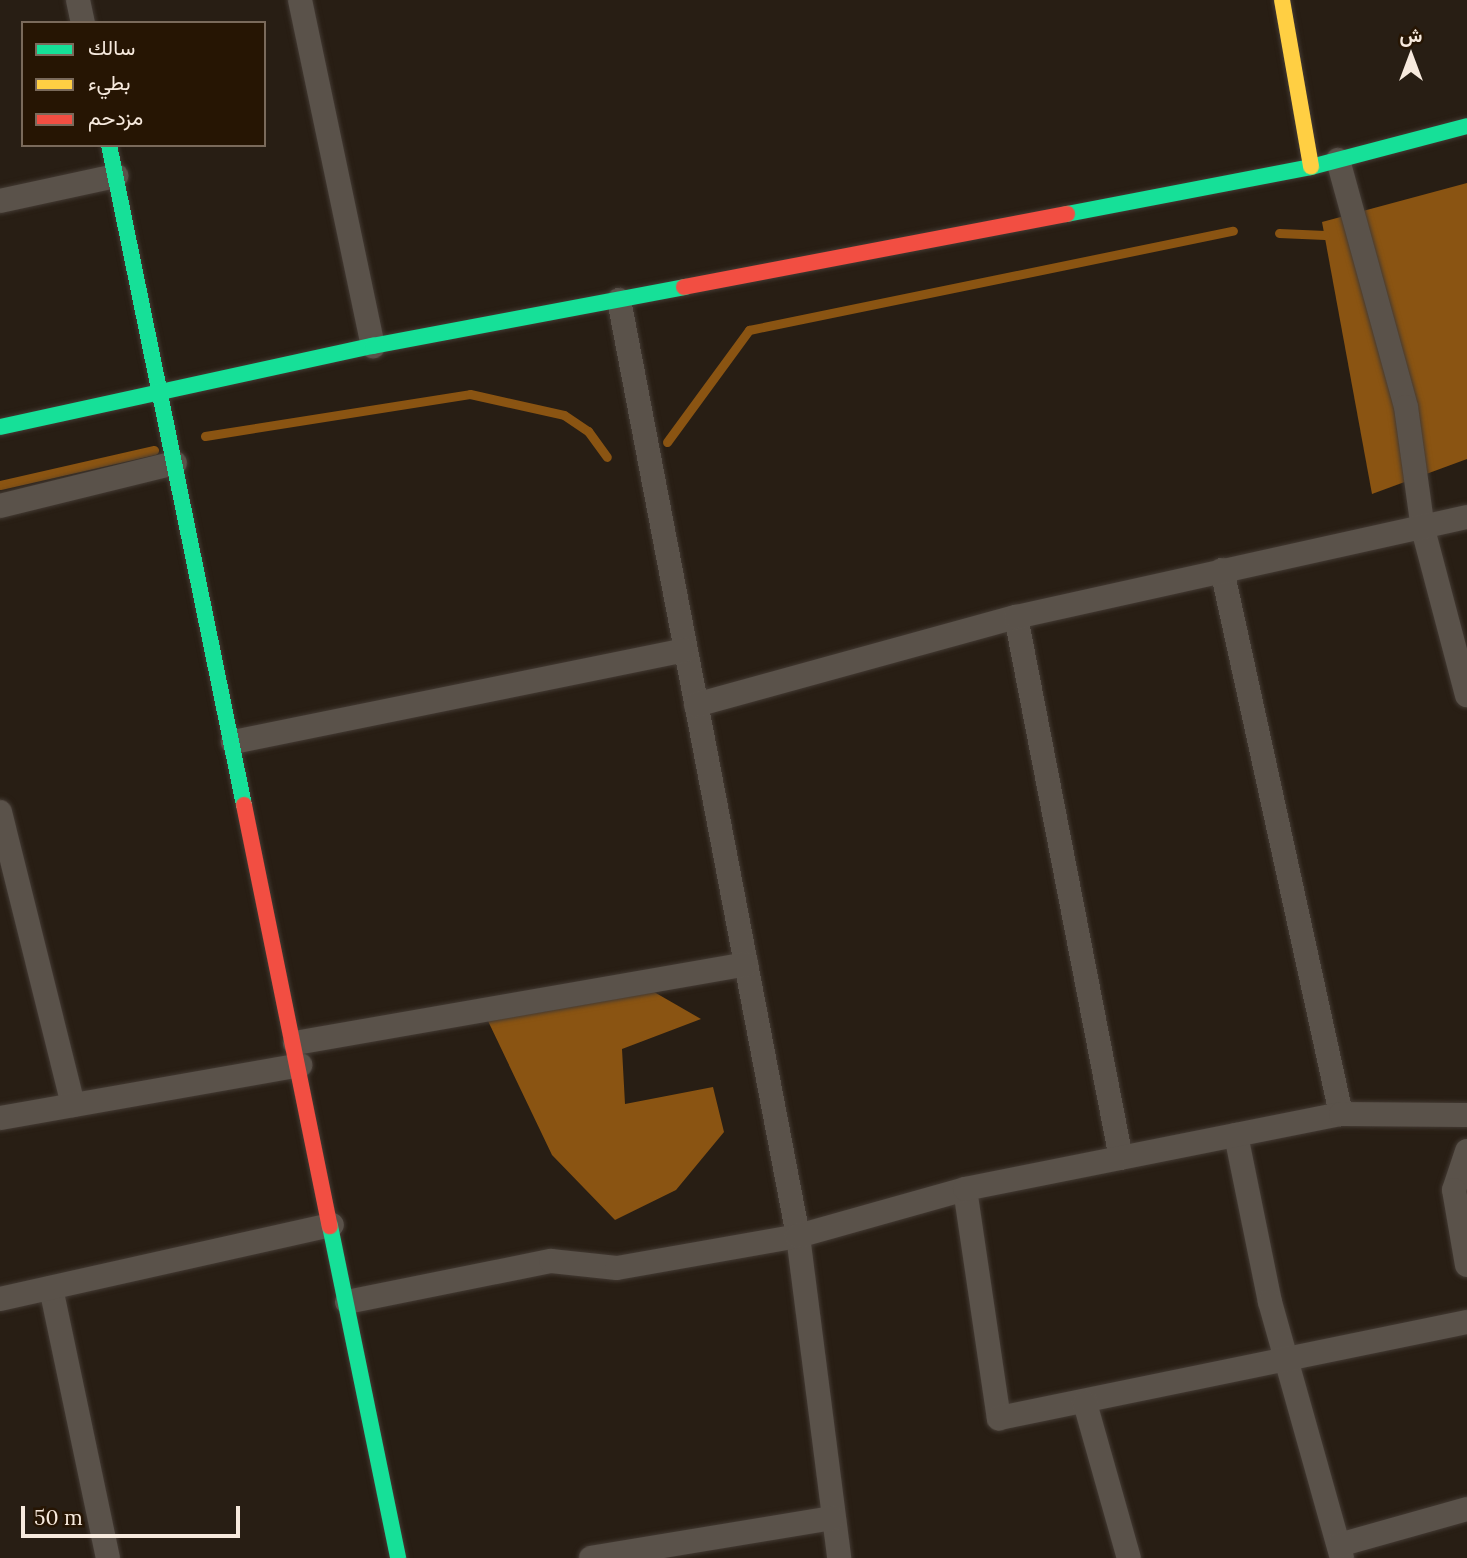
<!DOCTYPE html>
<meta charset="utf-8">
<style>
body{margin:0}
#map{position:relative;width:1467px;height:1558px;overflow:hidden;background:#281e14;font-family:Lora,Vazirmatn,serif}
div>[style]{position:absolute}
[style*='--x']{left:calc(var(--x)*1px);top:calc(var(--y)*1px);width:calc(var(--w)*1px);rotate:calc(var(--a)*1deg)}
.water>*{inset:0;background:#8a5412}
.stream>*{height:9px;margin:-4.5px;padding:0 4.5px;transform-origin:4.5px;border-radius:4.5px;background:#8a5412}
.roads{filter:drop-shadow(0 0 2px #433a33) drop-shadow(0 0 2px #433a33)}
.street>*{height:24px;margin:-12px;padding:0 12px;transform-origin:12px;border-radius:12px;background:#5a524a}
.fast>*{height:16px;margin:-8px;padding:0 8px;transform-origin:8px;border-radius:8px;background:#16e098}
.slow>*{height:16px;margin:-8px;padding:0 8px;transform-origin:8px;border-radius:8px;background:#ffcf43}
.jam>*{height:16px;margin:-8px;padding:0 8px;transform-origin:8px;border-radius:8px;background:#f24e42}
span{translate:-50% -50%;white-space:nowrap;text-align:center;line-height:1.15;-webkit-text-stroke:5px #261503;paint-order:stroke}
.legend{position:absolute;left:21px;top:21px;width:245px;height:126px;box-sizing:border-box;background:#261503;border:2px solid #7a6a5b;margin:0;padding:9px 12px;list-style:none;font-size:21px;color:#f7eade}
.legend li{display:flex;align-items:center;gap:14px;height:35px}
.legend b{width:35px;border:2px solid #7a6a5b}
.north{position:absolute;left:1376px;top:21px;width:70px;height:70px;-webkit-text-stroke:5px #261503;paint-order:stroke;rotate:0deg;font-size:19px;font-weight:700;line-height:28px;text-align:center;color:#f7eade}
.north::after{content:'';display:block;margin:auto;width:24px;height:32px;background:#f7eade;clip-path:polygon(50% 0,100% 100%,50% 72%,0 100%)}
.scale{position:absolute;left:21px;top:1506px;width:219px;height:32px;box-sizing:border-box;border:4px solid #f7eade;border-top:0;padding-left:9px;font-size:21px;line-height:24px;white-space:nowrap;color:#f7eade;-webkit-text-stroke:5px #261503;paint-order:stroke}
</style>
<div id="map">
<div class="water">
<i style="clip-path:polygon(1467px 183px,1467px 459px,1372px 494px,1322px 222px)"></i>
<i style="clip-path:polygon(635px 981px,701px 1019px,622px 1049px,625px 1104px,713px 1087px,724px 1132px,676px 1190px,615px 1220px,552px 1155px,488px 1021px)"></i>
</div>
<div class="stream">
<i style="--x:1279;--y:233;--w:46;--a:2.5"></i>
<i style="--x:205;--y:436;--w:268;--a:-9"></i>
<i style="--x:470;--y:394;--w:96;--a:12.6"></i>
<i style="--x:564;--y:415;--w:29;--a:34"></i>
<i style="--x:588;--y:431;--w:32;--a:54"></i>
<i style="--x:667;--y:442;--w:139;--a:-53.8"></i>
<i style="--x:749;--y:330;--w:494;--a:-11.6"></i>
<i style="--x:0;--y:485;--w:158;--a:-12.8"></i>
</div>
<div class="roads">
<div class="street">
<i style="--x:78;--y:0;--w:24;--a:78"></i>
<i style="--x:300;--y:0;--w:354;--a:78.1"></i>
<i style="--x:1338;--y:160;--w:256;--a:74.6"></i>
<i style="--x:1406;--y:407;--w:123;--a:82.1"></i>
<i style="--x:1423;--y:529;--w:172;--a:75.2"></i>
<i style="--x:0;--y:201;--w:119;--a:-12.2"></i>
<i style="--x:619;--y:300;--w:953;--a:79.17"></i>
<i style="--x:798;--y:1236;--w:325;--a:82.7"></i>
<i style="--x:0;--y:506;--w:180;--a:-13.8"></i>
<i style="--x:1222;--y:570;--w:557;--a:77.66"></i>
<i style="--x:1016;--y:617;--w:551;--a:79.02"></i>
<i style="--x:696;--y:705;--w:332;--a:-15.4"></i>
<i style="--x:1016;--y:617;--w:462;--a:-12.5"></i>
<i style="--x:233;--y:742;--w:461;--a:-11.5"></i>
<i style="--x:0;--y:812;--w:302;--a:76"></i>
<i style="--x:295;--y:1043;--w:458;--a:-9.9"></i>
<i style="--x:0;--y:1118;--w:305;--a:-10"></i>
<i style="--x:1236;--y:1135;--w:170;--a:78.5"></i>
<i style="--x:1270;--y:1302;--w:266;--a:74.3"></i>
<i style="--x:1467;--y:1151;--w:41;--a:108.4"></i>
<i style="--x:1454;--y:1190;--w:76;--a:80.2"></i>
<i style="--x:965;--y:1189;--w:232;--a:81.6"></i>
<i style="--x:999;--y:1418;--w:478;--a:-11.6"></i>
<i style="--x:51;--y:1288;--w:276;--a:78.1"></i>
<i style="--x:0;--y:1299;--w:340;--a:-12.6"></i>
<i style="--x:347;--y:1302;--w:208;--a:-11.4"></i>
<i style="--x:551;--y:1261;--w:66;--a:6.1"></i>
<i style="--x:617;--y:1268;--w:184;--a:-10"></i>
<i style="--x:798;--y:1236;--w:173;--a:-15.7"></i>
<i style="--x:965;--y:1189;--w:383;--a:-11.3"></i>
<i style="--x:1341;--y:1114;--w:126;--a:0.5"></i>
<i style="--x:1085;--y:1403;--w:161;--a:74.2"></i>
<i style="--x:1339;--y:1545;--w:133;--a:-15.7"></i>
<i style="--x:591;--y:1558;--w:244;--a:-9.4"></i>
</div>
<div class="fast">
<i style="--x:109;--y:145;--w:674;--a:78.44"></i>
<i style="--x:1067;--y:214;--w:248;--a:-10.9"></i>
<i style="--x:1311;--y:167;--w:161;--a:-14.7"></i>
<i style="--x:0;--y:427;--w:382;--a:-12.3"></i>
<i style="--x:373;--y:346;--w:317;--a:-10.7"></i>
<i style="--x:330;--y:1226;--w:339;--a:78.4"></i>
</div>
<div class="slow">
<i style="--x:1282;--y:0;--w:169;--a:80.1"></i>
</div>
<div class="jam">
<i style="--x:684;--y:287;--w:390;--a:-10.8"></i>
<i style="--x:244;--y:805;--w:430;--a:78.5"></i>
</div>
</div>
<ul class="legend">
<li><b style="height:9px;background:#16e098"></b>سالك</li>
<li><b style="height:9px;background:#ffcf43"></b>بطيء</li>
<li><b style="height:9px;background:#f24e42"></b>مزدحم</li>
</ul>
<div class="north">ش</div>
<div class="scale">50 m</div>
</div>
